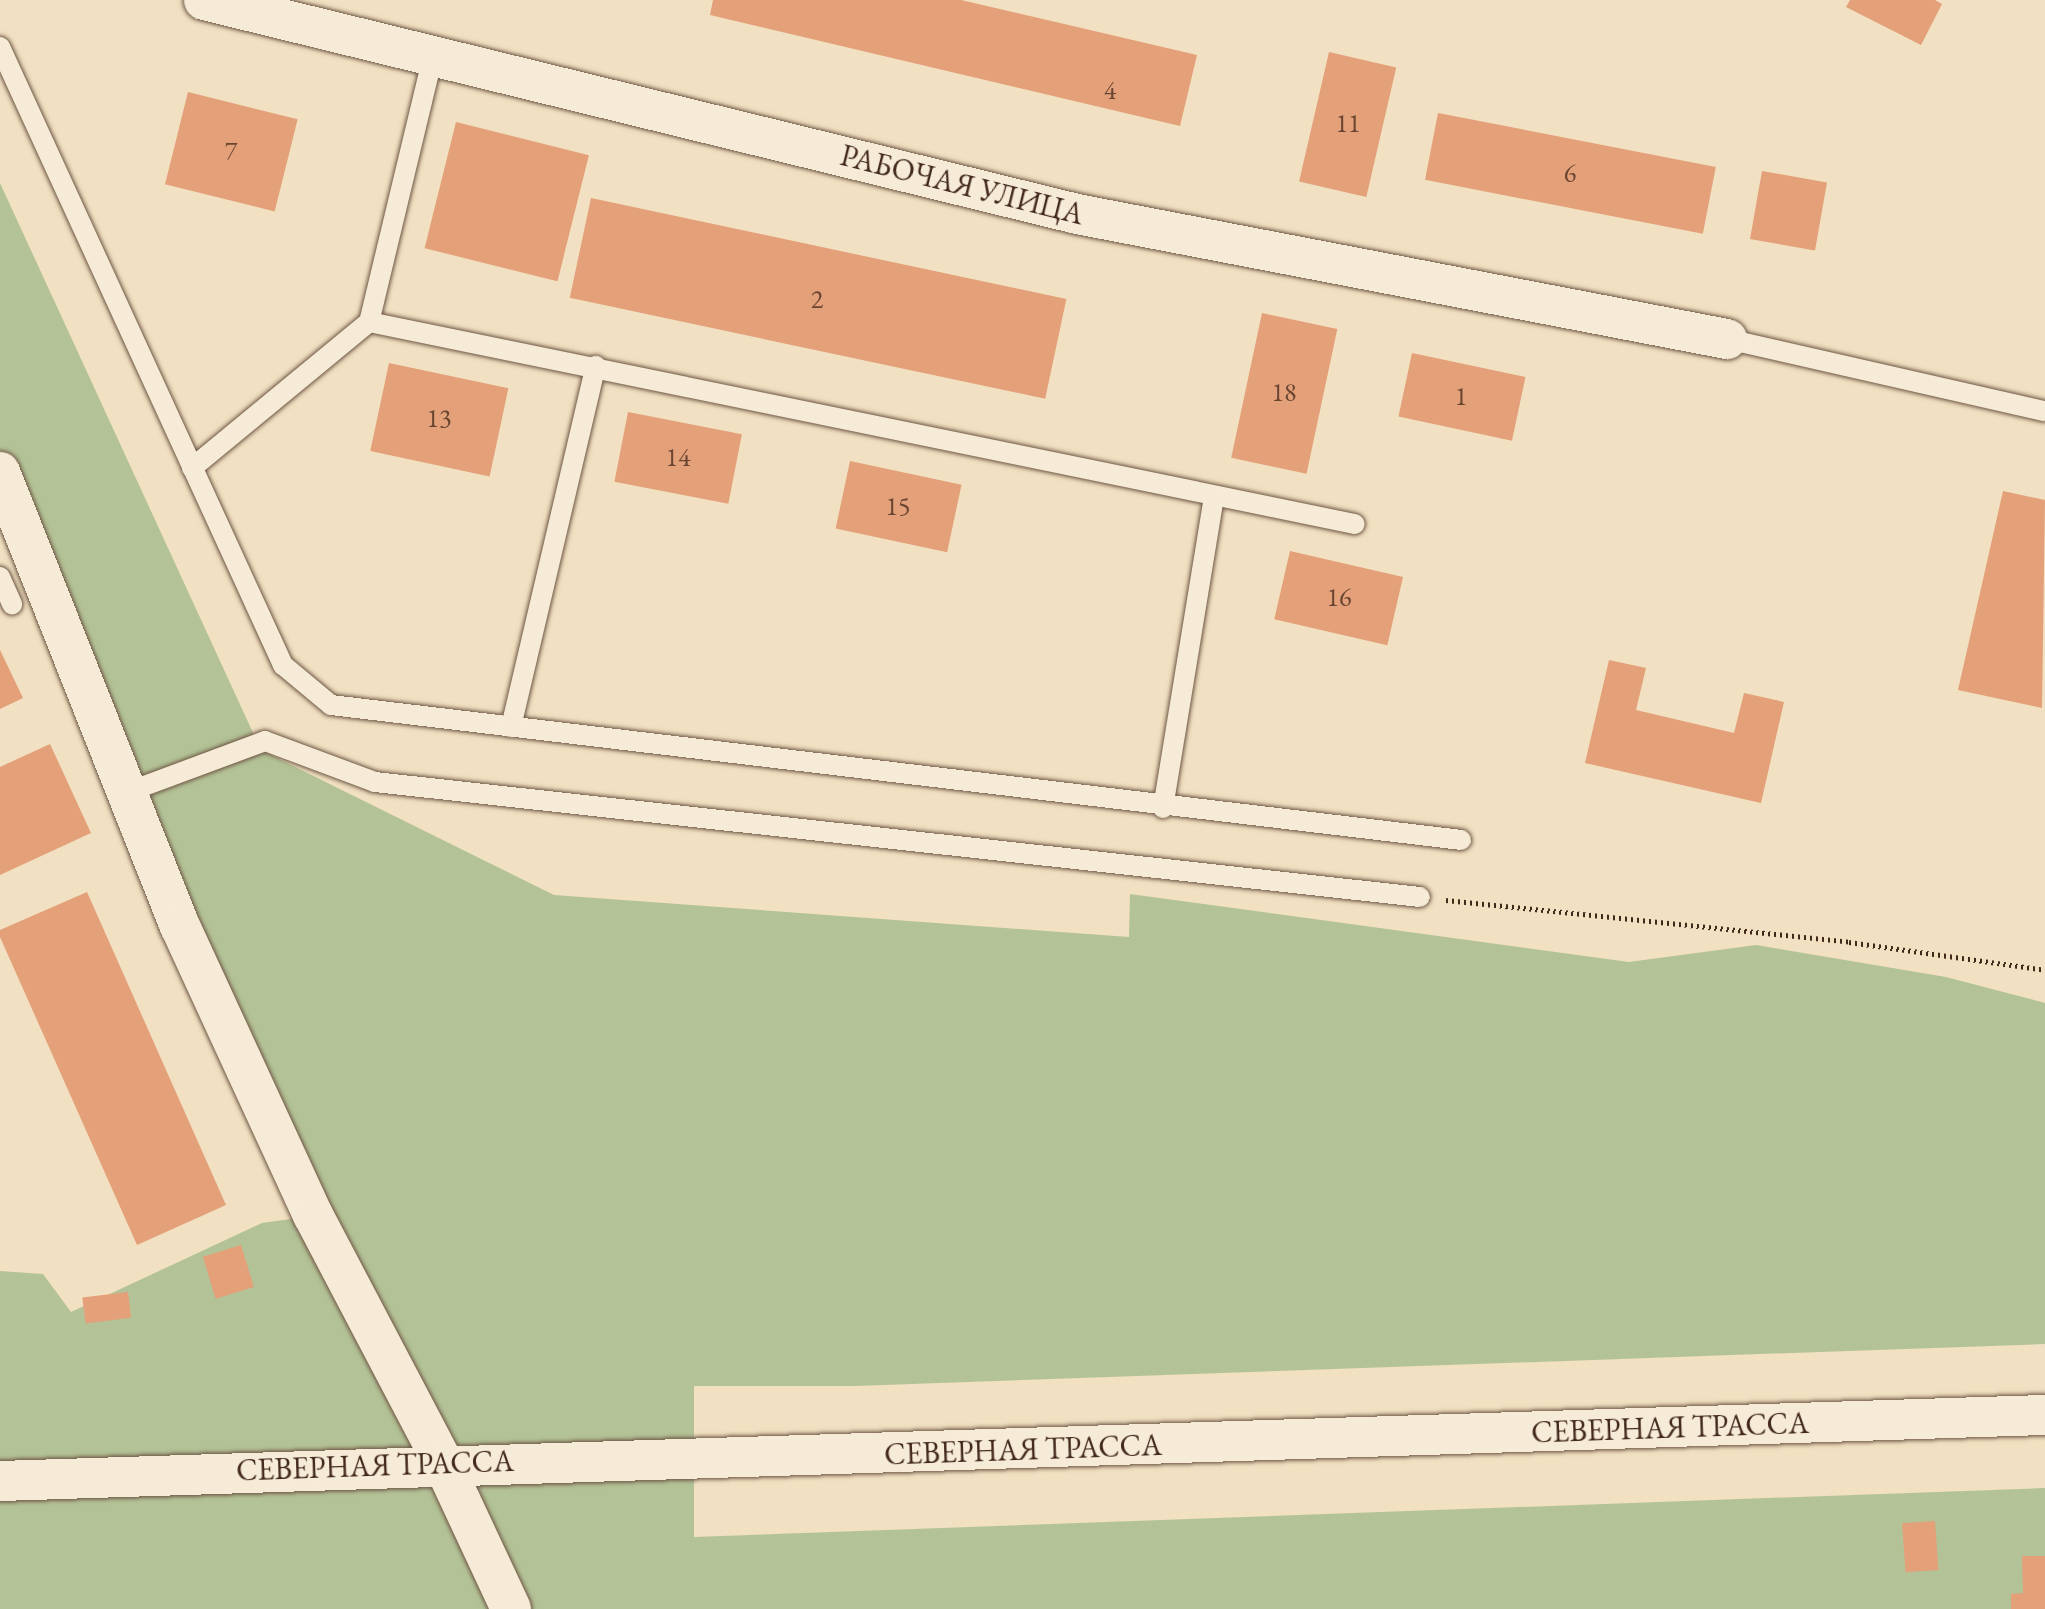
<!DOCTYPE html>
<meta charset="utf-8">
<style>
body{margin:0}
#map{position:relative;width:2045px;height:1609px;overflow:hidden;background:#f1e0c1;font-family:"EB Garamond",serif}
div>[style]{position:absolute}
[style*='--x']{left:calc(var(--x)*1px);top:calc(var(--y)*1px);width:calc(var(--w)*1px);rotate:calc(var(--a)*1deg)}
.green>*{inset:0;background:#b4c397}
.building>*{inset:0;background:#e3a079;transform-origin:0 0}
.path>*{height:5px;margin-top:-2.5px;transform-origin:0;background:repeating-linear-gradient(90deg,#42281a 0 2px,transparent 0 6px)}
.roads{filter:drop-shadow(0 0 2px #6e5644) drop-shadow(0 0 2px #6e5644)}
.lane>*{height:20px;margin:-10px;padding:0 10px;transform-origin:10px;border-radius:10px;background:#f6ebd7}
.street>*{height:40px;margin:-20px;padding:0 20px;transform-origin:20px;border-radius:20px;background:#f6ebd7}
span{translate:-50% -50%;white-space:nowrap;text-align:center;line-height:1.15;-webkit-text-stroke:6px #f6ebd7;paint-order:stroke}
.number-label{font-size:26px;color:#6a4632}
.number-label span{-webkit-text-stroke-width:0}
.street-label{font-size:30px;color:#42281a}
</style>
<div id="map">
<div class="green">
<i style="clip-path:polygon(0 183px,261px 750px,554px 895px,1129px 937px,1130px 894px,1629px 962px,1756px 945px,1946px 977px,2045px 1003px,2045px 1344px,855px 1386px,694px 1386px,694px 1537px,2045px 1488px,2045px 1609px,0 1609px,0 1271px,43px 1274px,71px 1312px,262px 1223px,312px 1216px,0 472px)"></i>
</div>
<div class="building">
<i style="clip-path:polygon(713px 0,961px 0,1197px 55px,1180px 126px,710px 15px)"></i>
<i style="clip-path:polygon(1850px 0,1935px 0,1942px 4px,1921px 45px,1846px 7px)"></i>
<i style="left:1329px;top:52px;width:69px;height:133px;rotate:13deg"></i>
<i style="left:188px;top:92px;width:113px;height:95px;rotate:14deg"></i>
<i style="left:1438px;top:113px;width:283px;height:68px;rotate:11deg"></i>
<i style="left:456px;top:122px;width:137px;height:130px;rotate:14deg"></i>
<i style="left:1762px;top:171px;width:66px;height:69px;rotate:10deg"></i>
<i style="left:591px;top:198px;width:486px;height:102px;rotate:12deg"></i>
<i style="left:1262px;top:313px;width:77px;height:148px;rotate:12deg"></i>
<i style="left:1412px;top:353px;width:116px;height:65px;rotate:12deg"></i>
<i style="left:389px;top:363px;width:122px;height:90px;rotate:12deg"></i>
<i style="left:628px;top:412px;width:116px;height:71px;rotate:11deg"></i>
<i style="left:850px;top:461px;width:114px;height:69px;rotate:12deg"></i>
<i style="clip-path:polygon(2003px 491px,2045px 500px,2042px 708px,1958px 690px)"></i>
<i style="left:1290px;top:551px;width:116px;height:70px;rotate:13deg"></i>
<i style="clip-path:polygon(0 650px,23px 698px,0 709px)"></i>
<i style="clip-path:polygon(1609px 660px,1646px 668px,1636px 710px,1734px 733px,1744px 693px,1784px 702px,1761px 803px,1585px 763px)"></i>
<i style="clip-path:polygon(50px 744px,91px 833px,0 875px,0 767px)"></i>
<i style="clip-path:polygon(87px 892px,226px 1205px,137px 1245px,0 937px,0 930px)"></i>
<i style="left:241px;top:1245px;width:44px;height:40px;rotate:73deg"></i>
<i style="left:128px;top:1292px;width:26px;height:46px;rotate:83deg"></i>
<i style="left:1935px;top:1521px;width:49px;height:33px;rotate:86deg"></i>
<i style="clip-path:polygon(2022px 1556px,2045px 1556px,2045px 1609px,2011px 1609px,2011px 1594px,2023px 1593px)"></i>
</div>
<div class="path">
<i style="--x:1446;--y:900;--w:405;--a:5.9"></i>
<i style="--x:1849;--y:942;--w:198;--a:8.1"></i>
</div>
<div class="roads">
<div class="lane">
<i style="--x:0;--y:47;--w:680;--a:65.4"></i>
<i style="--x:283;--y:665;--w:62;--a:39.8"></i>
<i style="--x:331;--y:705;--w:1138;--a:6.81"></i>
<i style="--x:433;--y:56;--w:274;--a:103.5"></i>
<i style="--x:369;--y:322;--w:1006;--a:11.58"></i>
<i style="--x:1727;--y:339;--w:326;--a:12.8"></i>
<i style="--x:192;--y:468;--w:229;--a:-39.5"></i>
<i style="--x:0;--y:577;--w:30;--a:66"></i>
<i style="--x:511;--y:727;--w:371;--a:-76.8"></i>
<i style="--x:128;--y:792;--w:146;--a:-20.4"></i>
<i style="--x:265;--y:741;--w:117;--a:20.4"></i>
<i style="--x:375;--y:782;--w:1051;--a:6.28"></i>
<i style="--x:1163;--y:808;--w:315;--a:-80.7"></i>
</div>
<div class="street">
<i style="--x:204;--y:0;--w:899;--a:13.77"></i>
<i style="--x:1077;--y:214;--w:662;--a:10.89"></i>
<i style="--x:0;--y:472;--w:488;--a:68.4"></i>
<i style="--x:180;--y:926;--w:318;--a:65.3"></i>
<i style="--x:313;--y:1215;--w:280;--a:62.3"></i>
<i style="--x:443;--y:1463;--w:161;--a:65"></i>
<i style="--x:0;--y:1481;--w:2046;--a:-1.85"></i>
</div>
</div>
<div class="number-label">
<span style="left:1110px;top:91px">4</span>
<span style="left:1348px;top:124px">11</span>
<span style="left:231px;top:152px">7</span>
<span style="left:1570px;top:174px">6</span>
<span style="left:817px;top:300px">2</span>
<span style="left:1284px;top:393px">18</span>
<span style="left:1461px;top:397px">1</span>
<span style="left:439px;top:419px">13</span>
<span style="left:678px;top:458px">14</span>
<span style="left:898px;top:507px">15</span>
<span style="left:1339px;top:598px">16</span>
</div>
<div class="street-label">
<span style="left:962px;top:185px;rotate:14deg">РАБОЧАЯ УЛИЦА</span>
<span style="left:1670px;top:1428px;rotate:-2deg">СЕВЕРНАЯ ТРАССА</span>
<span style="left:1023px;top:1450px;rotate:-2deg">СЕВЕРНАЯ ТРАССА</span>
<span style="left:375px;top:1466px;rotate:-2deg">СЕВЕРНАЯ ТРАССА</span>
</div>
</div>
